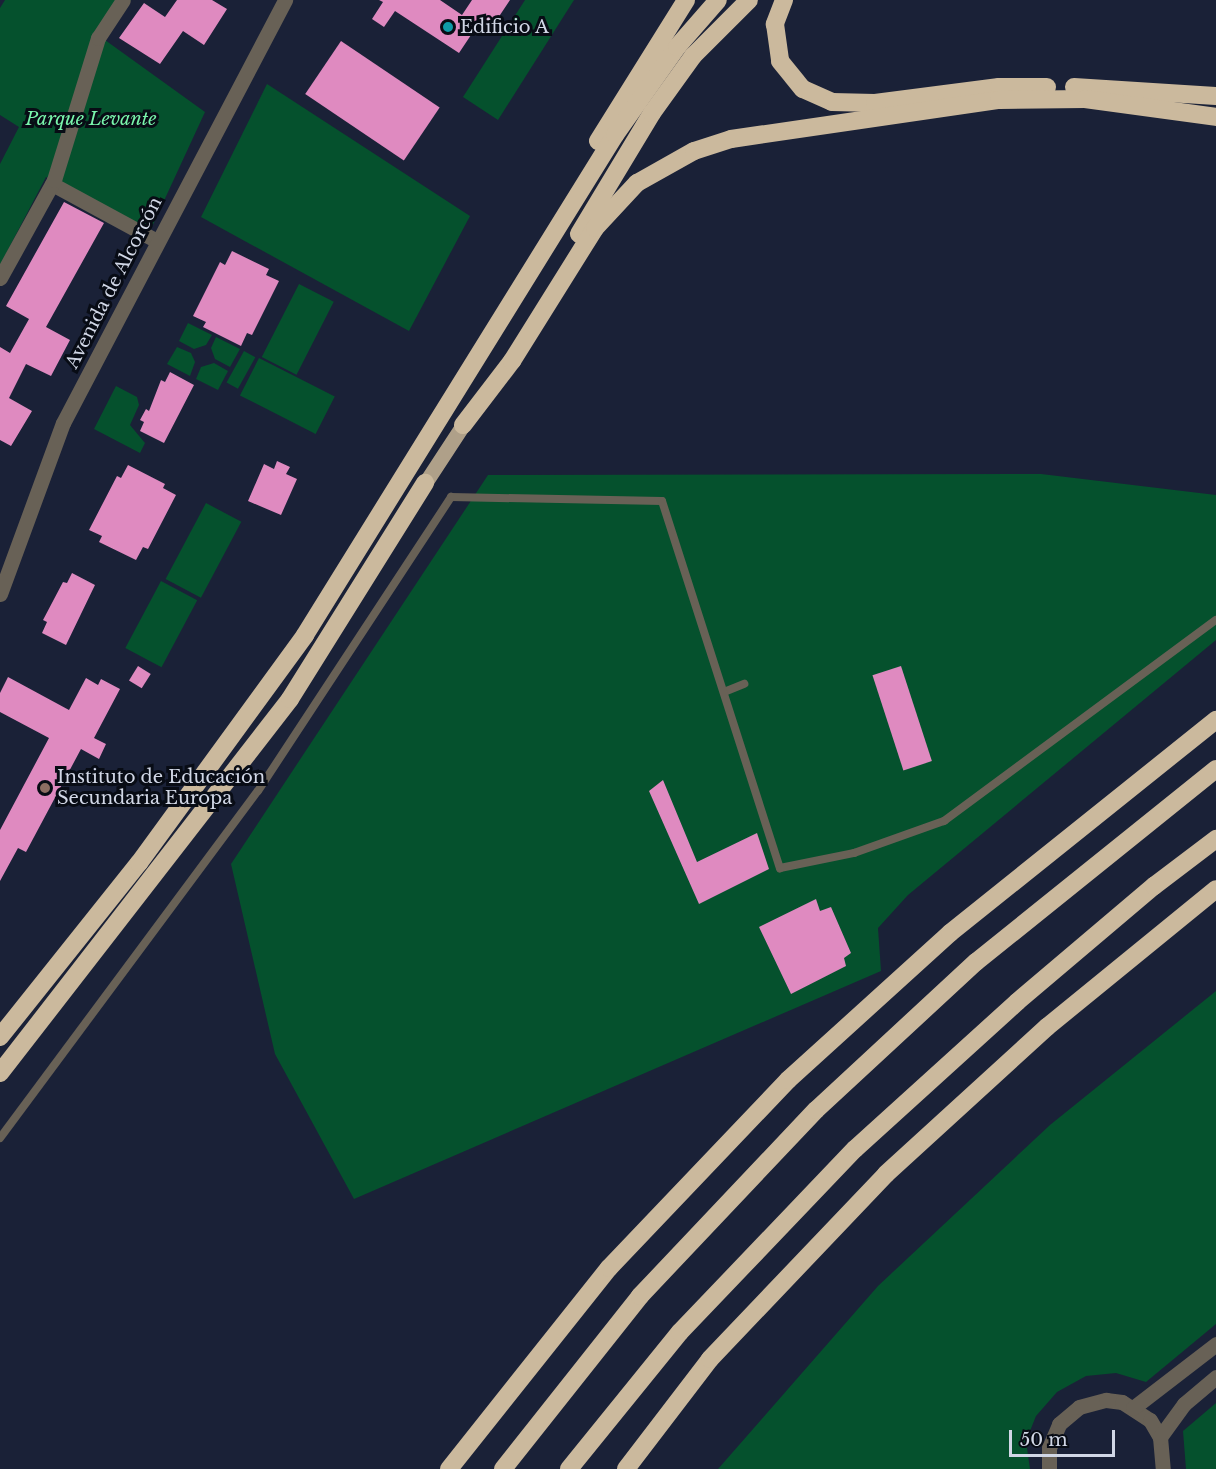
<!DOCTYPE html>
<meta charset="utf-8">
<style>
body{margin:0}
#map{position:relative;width:1216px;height:1469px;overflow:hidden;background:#1a2137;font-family:"Libre Baskerville",serif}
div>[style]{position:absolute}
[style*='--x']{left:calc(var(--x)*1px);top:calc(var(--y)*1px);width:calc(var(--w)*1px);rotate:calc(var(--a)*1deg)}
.green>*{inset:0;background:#05512d;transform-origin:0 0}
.building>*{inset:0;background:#df8ac0;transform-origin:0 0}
.service>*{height:8px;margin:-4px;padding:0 4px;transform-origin:4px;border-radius:4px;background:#686156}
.minor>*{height:15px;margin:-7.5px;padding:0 7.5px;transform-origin:7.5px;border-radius:7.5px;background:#686156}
.tertiary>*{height:15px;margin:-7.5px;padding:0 7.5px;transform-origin:7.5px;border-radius:7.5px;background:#686156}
.primary>*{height:15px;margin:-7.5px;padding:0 7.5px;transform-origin:7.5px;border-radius:7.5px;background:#afa089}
.motorway>*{height:18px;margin:-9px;padding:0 9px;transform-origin:9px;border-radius:9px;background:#cbb99d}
.dots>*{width:16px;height:16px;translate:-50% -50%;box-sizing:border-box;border:3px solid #080c15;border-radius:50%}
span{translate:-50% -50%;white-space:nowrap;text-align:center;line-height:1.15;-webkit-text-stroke:6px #080c15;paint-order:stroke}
.poi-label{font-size:18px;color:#d1d7e6}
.left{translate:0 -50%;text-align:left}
.park-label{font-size:18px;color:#79f6ac;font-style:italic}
.street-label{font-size:18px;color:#d1d7e6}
.scale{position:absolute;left:1009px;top:1430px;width:106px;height:27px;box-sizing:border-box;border:3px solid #d1d7e6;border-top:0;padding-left:8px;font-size:18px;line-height:21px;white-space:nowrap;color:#d1d7e6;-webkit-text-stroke:4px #080c15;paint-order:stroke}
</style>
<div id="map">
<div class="green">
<i style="clip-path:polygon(5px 0,131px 0,105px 40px,205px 112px,150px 231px,46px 177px,0 265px,0 164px,19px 127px,0 115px,0 8px)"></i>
<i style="clip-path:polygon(525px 0,574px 0,498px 120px,463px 97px)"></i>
<i style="clip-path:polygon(267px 84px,470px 216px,409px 331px,201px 217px)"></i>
<i style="left:299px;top:284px;width:39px;height:82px;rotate:27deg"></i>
<i style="clip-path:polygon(188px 323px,212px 335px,206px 345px,194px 349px,179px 341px)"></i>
<i style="clip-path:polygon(216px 337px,240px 349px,230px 367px,215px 359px,211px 348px)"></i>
<i style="clip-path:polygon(177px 347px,191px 353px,195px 362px,190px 376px,167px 364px)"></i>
<i style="left:244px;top:351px;width:13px;height:36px;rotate:29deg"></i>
<i style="left:259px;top:358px;width:85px;height:42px;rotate:27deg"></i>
<i style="clip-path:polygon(214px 363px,228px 371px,218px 390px,196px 379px,201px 367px)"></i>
<i style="clip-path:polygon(116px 386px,137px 397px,139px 405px,130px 425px,145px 443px,140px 453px,94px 429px)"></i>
<i style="clip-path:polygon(1041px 474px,1216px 495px,1216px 640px,908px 895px,878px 928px,881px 971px,354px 1199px,275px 1054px,231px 864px,488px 475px)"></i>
<i style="left:206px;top:503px;width:40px;height:86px;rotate:28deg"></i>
<i style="left:161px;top:581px;width:41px;height:76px;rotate:28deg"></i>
<i style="clip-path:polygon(1216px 991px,1216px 1324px,1146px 1382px,1116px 1373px,1086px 1376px,1057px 1392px,1036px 1416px,1026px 1441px,1030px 1469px,718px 1469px,878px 1286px,1050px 1125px)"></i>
<i style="clip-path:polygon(1216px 1403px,1216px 1469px,1186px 1469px,1183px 1431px)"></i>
</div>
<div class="building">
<i style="clip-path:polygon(177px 0,212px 0,227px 9px,204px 45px,183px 31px,160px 64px,119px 38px,144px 3px,165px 17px)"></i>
<i style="clip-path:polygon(379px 0,440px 0,462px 15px,472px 0,510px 0,488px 33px,477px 26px,459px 53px,395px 11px,384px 27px,372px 19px,383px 2px)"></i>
<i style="left:341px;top:41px;width:119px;height:64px;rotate:34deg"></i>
<i style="clip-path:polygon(64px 202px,104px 223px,46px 327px,70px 340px,51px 376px,26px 364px,9px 398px,32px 411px,11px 446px,0 440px,0 347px,10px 353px,29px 319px,6px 306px)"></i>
<i style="clip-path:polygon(232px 251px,269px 269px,266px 275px,279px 281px,252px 335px,247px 333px,241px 346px,203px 327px,206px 322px,193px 316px,220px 262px,225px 265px)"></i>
<i style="clip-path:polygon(170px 372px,194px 385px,164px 443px,140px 431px,144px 422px,140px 420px,146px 409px,149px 411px,161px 380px,165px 382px)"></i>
<i style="clip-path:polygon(277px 461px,290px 467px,286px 474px,297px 479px,281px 515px,248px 501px,264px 464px,274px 469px)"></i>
<i style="clip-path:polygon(128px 465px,165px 484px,163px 488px,176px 495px,148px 549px,143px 547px,136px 560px,99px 542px,102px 536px,89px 530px,117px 476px,121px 478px)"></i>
<i style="clip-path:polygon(72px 573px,95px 585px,66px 645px,42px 633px,47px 622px,43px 620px,63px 582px,67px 583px)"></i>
<i style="left:138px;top:666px;width:15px;height:17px;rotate:32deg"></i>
<i style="left:901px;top:666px;width:100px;height:30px;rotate:72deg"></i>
<i style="clip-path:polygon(8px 677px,69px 710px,86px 678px,98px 685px,101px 679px,120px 689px,94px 738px,106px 744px,99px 759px,81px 749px,26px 852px,18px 848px,0 881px,0 830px,49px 738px,0 712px,0 693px)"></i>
<i style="clip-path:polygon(663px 780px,697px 862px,757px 833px,769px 869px,699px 904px,649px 791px)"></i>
<i style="clip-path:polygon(816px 899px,820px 911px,831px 907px,851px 953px,844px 958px,846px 966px,791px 994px,759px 927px)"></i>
</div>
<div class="service">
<i style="--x:724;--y:692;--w:22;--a:-22"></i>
<i style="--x:0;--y:1138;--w:432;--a:-53.4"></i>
<i style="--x:258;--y:791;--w:352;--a:-56.7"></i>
<i style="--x:451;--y:497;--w:211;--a:1.1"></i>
<i style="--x:662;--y:501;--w:386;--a:72.2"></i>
<i style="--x:780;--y:868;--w:76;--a:-11.5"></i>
<i style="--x:854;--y:853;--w:96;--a:-19.6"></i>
<i style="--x:944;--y:821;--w:338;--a:-36.5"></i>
</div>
<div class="minor">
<i style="--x:52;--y:184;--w:119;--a:28.5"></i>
<i style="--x:0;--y:278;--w:112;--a:-61.1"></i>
<i style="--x:54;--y:180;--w:149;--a:-72.8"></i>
<i style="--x:98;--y:38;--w:45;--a:-56.7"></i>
<i style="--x:0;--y:594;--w:182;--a:-69.8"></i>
<i style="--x:63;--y:423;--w:478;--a:-62.3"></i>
<i style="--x:1049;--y:1469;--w:21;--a:-90"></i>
<i style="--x:1049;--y:1448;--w:26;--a:-67"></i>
<i style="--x:1059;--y:1424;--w:26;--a:-40"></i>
<i style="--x:1079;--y:1407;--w:28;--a:-15"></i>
<i style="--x:1106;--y:1400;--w:16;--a:7"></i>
<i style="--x:1122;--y:1402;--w:33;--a:33"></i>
<i style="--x:1150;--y:1420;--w:20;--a:60"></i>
<i style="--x:1160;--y:1437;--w:32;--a:85"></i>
</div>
<div class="tertiary">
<i style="--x:1133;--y:1408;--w:105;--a:-37.6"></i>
<i style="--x:1160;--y:1437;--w:41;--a:-54"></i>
<i style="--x:1184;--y:1404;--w:42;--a:-40.2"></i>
</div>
<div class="primary">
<i style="--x:425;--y:483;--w:69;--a:-56.8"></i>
</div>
<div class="motorway">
<i style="--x:784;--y:0;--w:26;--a:111"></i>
<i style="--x:775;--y:24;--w:37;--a:82"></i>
<i style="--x:780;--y:61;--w:36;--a:51"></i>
<i style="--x:803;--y:89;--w:32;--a:24"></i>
<i style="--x:832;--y:102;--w:43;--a:1.3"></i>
<i style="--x:875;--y:103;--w:125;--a:-7.4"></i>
<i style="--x:999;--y:87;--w:48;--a:0"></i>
<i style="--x:1074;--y:87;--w:142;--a:3.6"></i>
<i style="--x:598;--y:141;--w:166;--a:-58"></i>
<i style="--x:579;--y:234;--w:141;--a:-58.9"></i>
<i style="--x:652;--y:113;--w:70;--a:-54.3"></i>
<i style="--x:693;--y:56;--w:79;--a:-45"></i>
<i style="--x:463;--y:425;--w:81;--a:-52.6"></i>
<i style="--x:512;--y:361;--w:157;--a:-58"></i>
<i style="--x:595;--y:228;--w:62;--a:-47"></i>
<i style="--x:637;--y:183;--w:65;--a:-29.3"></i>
<i style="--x:694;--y:151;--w:39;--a:-18"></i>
<i style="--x:731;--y:139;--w:271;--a:-8.3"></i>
<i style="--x:999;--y:100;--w:86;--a:-0.7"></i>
<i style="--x:1085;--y:99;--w:132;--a:7.8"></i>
<i style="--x:0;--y:1037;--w:223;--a:-51.4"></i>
<i style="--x:139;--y:863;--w:282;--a:-53.9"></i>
<i style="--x:305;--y:635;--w:588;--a:-58.2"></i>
<i style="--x:615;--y:135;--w:108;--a:-54.8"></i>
<i style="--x:677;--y:47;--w:62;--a:-48.9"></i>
<i style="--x:0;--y:1073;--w:473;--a:-52.2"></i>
<i style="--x:290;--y:699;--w:255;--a:-58"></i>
<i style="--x:449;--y:1469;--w:257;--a:-51.5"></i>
<i style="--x:609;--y:1268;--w:260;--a:-46.4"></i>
<i style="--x:788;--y:1080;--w:219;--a:-42.2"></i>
<i style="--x:950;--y:933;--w:341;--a:-38.7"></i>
<i style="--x:503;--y:1469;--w:221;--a:-51.6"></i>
<i style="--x:640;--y:1296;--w:256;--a:-46.6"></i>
<i style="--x:816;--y:1110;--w:218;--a:-42.8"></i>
<i style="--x:976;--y:962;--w:308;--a:-38.8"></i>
<i style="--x:569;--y:1469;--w:176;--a:-51"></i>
<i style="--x:680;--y:1332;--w:253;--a:-46.3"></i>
<i style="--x:855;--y:1149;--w:219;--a:-42.2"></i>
<i style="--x:1017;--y:1002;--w:180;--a:-40.3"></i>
<i style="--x:1154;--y:886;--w:78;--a:-37.2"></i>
<i style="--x:626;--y:1469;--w:138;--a:-52.6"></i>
<i style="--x:710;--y:1359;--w:255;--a:-46.4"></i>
<i style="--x:886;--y:1174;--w:218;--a:-42.4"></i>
<i style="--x:1047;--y:1027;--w:218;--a:-39.2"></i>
</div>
<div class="dots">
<i style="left:448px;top:27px;background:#0f9aa8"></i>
<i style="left:45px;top:788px;background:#8d6e63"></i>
</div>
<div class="poi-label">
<span class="left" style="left:460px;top:27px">Edificio A</span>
<span class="left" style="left:57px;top:788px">Instituto de Educación<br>Secundaria Europa</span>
</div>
<div class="park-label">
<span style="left:91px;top:119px">Parque Levante</span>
</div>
<div class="street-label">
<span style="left:114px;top:283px;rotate:-63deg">Avenida de Alcorcón</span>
</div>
<div class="scale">50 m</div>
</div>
